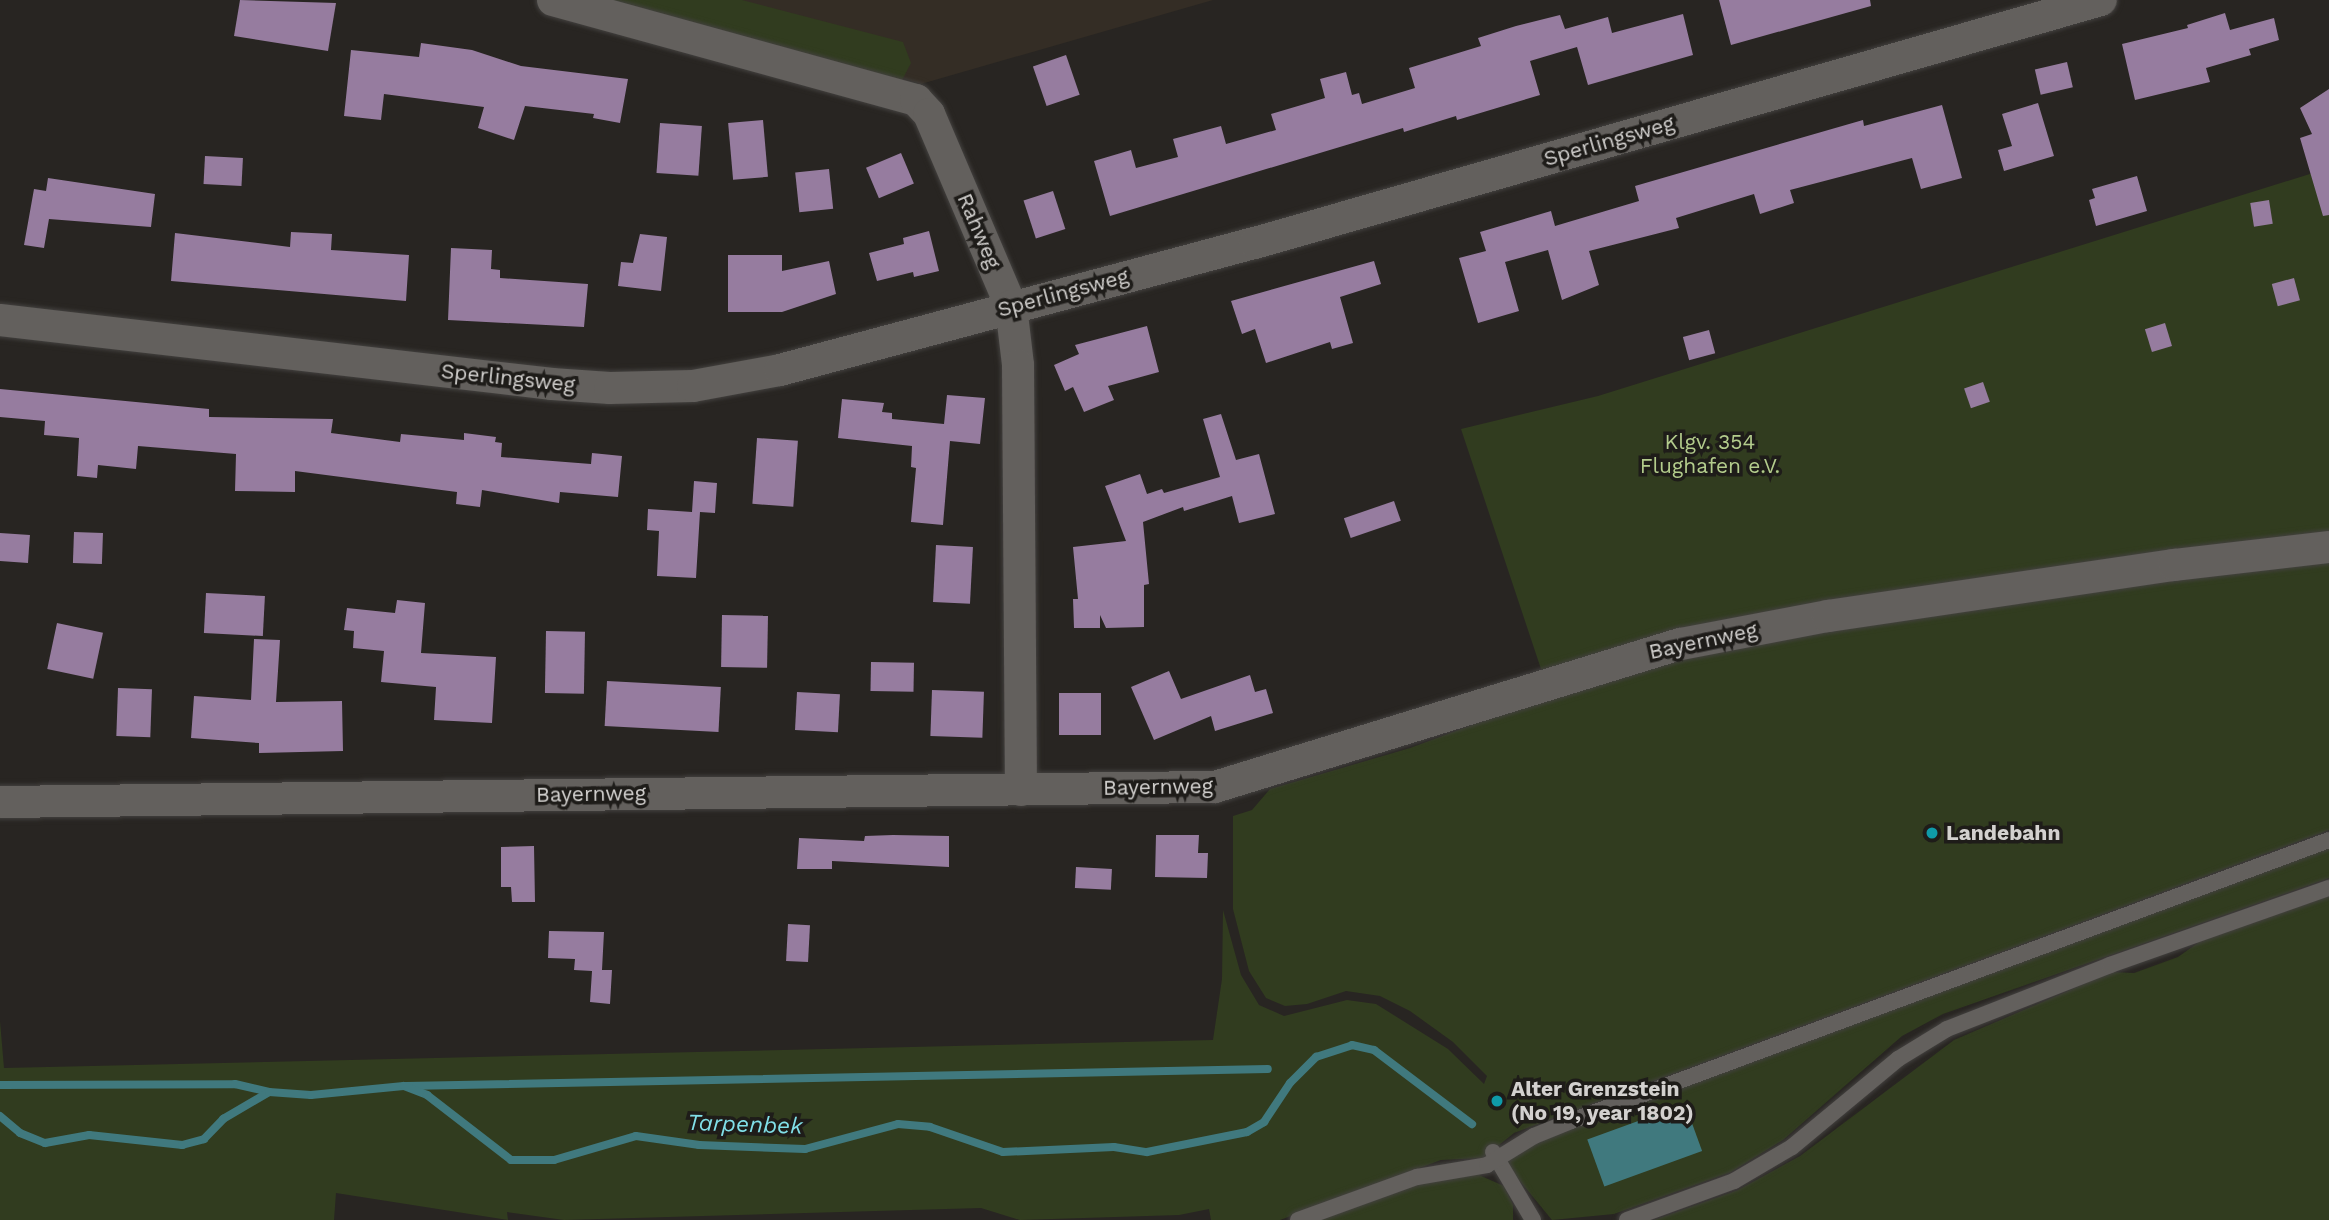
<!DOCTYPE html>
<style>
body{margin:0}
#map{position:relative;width:2329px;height:1220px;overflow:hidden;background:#282522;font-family:"Work Sans",sans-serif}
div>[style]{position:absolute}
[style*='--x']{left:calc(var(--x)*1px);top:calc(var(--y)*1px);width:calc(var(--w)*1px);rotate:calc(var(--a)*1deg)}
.built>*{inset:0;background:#342d25}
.green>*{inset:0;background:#313c1f}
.water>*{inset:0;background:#40797e;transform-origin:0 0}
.stream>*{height:8px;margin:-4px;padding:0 4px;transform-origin:4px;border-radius:4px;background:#40797e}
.building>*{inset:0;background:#967c9f;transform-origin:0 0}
.roads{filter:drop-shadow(0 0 2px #43413f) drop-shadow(0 0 2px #43413f)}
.service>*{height:16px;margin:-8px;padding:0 8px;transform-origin:8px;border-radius:8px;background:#63605d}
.minor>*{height:32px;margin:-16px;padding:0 16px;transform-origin:16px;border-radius:16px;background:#63605d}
.dots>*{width:19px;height:19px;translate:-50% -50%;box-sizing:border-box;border:4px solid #1e1c19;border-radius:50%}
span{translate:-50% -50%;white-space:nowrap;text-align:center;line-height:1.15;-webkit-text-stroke:7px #1e1c19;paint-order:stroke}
.street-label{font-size:21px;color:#d3d1cf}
.park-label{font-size:21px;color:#b3cc8c}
.poi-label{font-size:21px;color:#d3d1cf;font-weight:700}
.left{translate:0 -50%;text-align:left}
.water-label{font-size:23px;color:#81dfe8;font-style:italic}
</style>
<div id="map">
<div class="built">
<i style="clip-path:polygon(653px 0,1213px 0,921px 84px)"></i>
</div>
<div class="green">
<i style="clip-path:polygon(602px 0,742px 0,903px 42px,911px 63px,901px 82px)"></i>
<i style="clip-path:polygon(2329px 168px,2329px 830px,1514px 1133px,1483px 1158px,1441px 1160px,1280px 1220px,1211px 1220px,1209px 1209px,1179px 1215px,1020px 1220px,981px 1208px,564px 1220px,507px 1212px,508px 1220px,336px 1193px,334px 1220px,0 1220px,0 1021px,4px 1068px,1213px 1040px,1222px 979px,1223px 910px,1241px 975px,1259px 1005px,1284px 1016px,1347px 1000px,1376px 1004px,1448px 1049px,1484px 1084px,1487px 1076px,1453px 1042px,1410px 1011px,1380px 996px,1346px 991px,1307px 1004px,1285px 1006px,1266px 998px,1249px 971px,1233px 909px,1233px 816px,1252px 810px,1270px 789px,1410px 748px,1550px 696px,1461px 429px,1598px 396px)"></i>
<i style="clip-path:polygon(2329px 843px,2329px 878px,1943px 1014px,1902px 1036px,1783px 1140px,1731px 1172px,1614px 1214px,1552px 1220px,1510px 1169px,1508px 1161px,1534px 1139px)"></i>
<i style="clip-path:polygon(2329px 896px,2329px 1220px,1654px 1220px,1738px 1190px,1800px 1156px,1954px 1040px,2112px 972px,2134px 973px,2178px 957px,2202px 940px)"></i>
<i style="clip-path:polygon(1472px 1172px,1504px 1186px,1513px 1205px,1513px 1220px,1311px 1220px,1418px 1180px)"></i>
</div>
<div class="water">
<i style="left:1685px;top:1104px;width:50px;height:104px;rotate:70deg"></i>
</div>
<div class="stream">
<i style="--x:0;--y:1085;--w:235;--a:-0.2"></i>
<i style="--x:235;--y:1084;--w:35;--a:13"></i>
<i style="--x:406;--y:1086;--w:862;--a:-1.13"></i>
<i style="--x:0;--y:1116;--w:26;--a:40"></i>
<i style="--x:20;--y:1133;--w:27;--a:22"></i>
<i style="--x:45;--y:1143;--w:45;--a:-10.3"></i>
<i style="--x:89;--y:1135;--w:94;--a:6.1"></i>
<i style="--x:182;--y:1145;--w:23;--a:-15"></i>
<i style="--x:204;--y:1139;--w:28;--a:-46"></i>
<i style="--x:223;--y:1119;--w:53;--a:-30.4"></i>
<i style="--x:269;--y:1092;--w:42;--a:4.1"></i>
<i style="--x:311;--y:1095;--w:93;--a:-5.5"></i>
<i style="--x:404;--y:1086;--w:25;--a:21"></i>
<i style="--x:427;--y:1095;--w:106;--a:37.7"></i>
<i style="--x:511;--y:1160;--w:43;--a:0"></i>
<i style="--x:554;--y:1160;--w:85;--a:-16.3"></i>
<i style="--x:636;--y:1136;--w:64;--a:8.1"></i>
<i style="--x:699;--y:1145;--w:106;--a:2.2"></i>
<i style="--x:805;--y:1149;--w:96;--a:-15"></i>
<i style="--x:898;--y:1124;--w:32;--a:5"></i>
<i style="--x:930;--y:1127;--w:77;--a:18.9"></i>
<i style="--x:1003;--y:1152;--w:111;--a:-2.6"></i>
<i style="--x:1114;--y:1147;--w:33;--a:9"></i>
<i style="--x:1147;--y:1152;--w:102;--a:-11.3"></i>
<i style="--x:1247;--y:1132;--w:20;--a:-30"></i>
<i style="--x:1264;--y:1122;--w:47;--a:-56.3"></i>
<i style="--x:1290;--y:1083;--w:37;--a:-45"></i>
<i style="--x:1316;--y:1057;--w:38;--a:-18"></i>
<i style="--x:1352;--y:1045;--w:23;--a:13"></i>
<i style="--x:1374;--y:1050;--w:123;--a:37.1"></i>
</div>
<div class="building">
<i style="clip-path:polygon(240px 0,336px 3px,328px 51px,234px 36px)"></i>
<i style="clip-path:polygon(1719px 0,1870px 0,1871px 6px,1731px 45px)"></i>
<i style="clip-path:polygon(2225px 13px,2230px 30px,2274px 18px,2279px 40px,2249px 49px,2251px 55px,2206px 68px,2210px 82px,2135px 100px,2122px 44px,2188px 28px,2187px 25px)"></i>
<i style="clip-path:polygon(1683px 14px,1693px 55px,1588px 85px,1577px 47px,1530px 61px,1540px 95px,1457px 120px,1456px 116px,1404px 132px,1403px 128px,1110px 216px,1094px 161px,1131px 150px,1136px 168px,1178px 157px,1173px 139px,1221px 126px,1226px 144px,1276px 130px,1271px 114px,1325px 98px,1320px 79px,1346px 72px,1352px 95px,1359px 93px,1362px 104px,1415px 88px,1409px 68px,1481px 46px,1478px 38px,1516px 26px,1560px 15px,1565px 29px,1608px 17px,1612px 33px)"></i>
<i style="clip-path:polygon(421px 43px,472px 50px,521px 66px,628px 79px,620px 123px,593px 118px,594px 114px,525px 106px,514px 140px,478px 128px,484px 107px,384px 94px,381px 120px,344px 116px,351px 50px,419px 57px)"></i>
<i style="left:1066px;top:55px;width:42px;height:35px;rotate:71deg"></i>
<i style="left:2067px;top:62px;width:26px;height:33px;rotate:77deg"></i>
<i style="clip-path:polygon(2329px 89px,2329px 215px,2323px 216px,2300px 138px,2312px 134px,2300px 108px)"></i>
<i style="clip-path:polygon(2038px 103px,2054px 156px,2004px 171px,1998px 150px,2012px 146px,2002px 114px)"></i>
<i style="clip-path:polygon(1942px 105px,1962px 178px,1921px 189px,1912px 158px,1790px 190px,1794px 203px,1760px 214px,1754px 194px,1676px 218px,1679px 228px,1589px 251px,1599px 285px,1562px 300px,1548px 250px,1505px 262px,1519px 311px,1478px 323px,1459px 258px,1486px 251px,1480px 232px,1551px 211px,1555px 226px,1639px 201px,1635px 186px,1863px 120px,1864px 126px)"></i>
<i style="left:763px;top:120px;width:57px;height:35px;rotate:85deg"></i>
<i style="left:660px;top:123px;width:42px;height:50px;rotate:4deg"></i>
<i style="left:901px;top:153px;width:33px;height:38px;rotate:67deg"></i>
<i style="left:205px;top:156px;width:38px;height:28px;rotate:3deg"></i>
<i style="left:829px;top:169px;width:40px;height:34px;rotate:84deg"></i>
<i style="clip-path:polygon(2137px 176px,2147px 211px,2096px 226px,2089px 200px,2095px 198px,2092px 189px)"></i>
<i style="clip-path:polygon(48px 178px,155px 194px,151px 227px,49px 219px,44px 248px,24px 245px,34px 189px,46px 191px)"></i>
<i style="left:1053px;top:191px;width:40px;height:31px;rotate:72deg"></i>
<i style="left:2269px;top:200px;width:24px;height:19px;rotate:81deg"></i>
<i style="clip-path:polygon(929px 231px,939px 271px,914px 277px,913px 272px,877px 281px,869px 253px,904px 244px,903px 238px)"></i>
<i style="clip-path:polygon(291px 232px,332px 234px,331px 250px,409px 255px,406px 301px,171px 281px,175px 233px,290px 247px)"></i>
<i style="clip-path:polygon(640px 234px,667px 237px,661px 291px,618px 286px,621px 262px,633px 263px)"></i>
<i style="clip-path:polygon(451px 248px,492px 250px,491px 269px,500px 270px,500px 278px,588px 284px,584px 327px,448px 320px)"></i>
<i style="clip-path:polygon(728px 255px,782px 255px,782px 271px,829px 261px,836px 294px,782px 312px,728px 312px)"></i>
<i style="clip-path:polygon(1374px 261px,1381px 284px,1340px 297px,1353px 343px,1332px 349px,1330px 342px,1266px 363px,1255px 329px,1242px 334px,1231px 301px)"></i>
<i style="left:2294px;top:278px;width:23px;height:23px;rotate:75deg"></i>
<i style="left:2165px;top:323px;width:24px;height:21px;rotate:73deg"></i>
<i style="clip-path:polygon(1147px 326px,1159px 372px,1108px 386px,1114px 400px,1084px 412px,1073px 387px,1065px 391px,1054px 365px,1079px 354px,1075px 345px)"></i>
<i style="left:1709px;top:330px;width:24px;height:27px;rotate:75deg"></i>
<i style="left:1983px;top:382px;width:21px;height:20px;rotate:71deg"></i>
<i style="clip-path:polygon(0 389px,209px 409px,209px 417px,333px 419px,331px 433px,400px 442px,401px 434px,464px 440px,464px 433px,496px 437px,495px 442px,502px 443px,501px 457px,591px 464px,592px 453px,622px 456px,618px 497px,560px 492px,559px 503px,482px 490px,480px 507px,456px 504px,457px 492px,295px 471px,295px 492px,235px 491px,236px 454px,138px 446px,136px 469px,98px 465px,97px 478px,77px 476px,79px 438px,44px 435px,45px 421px,0 417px)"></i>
<i style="clip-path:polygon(947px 395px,985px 398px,980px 444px,950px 441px,943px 525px,911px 522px,916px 468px,911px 467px,912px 446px,838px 438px,842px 399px,884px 403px,882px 412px,892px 413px,892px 419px,944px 424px)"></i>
<i style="clip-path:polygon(1221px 414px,1236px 460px,1259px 454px,1275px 514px,1239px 523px,1232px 496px,1184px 511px,1183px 507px,1143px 522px,1149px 584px,1144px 585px,1144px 627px,1106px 628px,1100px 615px,1100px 628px,1074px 628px,1073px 599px,1078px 599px,1073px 547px,1126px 541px,1105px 486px,1140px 474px,1147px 494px,1162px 489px,1164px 493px,1220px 477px,1203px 419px)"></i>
<i style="left:757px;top:438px;width:41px;height:66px;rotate:4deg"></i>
<i style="clip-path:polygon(694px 481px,717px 483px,715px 513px,700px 512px,696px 578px,657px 576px,659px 531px,647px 530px,648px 509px,692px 512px)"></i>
<i style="left:1394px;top:501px;width:21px;height:53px;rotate:71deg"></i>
<i style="left:74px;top:532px;width:29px;height:31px;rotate:2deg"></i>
<i style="left:0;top:533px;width:30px;height:28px;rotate:4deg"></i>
<i style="left:936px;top:545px;width:37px;height:57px;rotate:3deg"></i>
<i style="left:206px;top:593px;width:59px;height:40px;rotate:3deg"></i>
<i style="clip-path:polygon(397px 600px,425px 603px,421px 653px,496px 657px,492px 723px,434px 720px,436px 687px,381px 682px,384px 651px,353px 648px,354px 631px,344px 630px,347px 608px,395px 613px)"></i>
<i style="left:722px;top:615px;width:46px;height:52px;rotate:1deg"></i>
<i style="left:57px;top:623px;width:47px;height:47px;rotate:12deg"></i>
<i style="left:546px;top:631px;width:39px;height:62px;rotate:1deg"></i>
<i style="clip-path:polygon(254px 639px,280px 640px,276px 702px,342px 701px,343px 751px,259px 753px,259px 743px,191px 738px,194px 696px,251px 700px)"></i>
<i style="left:871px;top:662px;width:43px;height:29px;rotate:1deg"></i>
<i style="clip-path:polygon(1169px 671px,1181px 699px,1250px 675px,1255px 692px,1266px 689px,1273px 713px,1215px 731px,1211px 716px,1154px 740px,1131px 687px)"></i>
<i style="left:607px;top:681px;width:114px;height:45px;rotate:3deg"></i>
<i style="left:118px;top:688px;width:34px;height:48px;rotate:2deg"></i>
<i style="left:932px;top:690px;width:52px;height:46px;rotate:2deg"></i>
<i style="left:797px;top:692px;width:43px;height:38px;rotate:3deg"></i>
<i style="left:1059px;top:693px;width:42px;height:42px"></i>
<i style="clip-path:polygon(893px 835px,949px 836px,949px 867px,832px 861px,832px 869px,797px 869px,799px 838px,864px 841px,865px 836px)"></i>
<i style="clip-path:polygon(1156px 835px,1199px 835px,1198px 853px,1208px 853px,1207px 878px,1155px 877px)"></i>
<i style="clip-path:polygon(534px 846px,535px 902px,512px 902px,511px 887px,501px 887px,501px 847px)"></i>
<i style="left:1076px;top:867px;width:36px;height:21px;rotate:3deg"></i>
<i style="left:788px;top:924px;width:22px;height:37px;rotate:3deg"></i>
<i style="clip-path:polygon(549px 931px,604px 932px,602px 970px,612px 970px,610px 1004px,590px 1002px,592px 971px,574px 970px,575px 959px,548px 958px)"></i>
</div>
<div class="roads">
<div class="service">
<i style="--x:1493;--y:1152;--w:79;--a:59.5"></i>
<i style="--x:1298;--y:1220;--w:127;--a:-19.9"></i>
<i style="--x:1417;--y:1177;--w:71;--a:-9.7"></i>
<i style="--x:1487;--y:1165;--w:55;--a:-31.7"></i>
<i style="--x:1534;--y:1136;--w:40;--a:-22"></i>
<i style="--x:1571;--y:1121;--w:808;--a:-20.34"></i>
<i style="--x:1627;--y:1220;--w:114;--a:-20"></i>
<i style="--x:1734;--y:1181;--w:67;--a:-30.4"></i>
<i style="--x:1792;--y:1147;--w:138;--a:-39.7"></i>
<i style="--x:1898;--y:1059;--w:57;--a:-31.5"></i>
<i style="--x:1947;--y:1029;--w:175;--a:-21.4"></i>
<i style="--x:2110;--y:965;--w:232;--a:-19.4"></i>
</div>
<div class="minor">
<i style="--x:553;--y:0;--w:377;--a:15.4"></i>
<i style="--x:916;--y:100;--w:19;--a:47"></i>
<i style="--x:929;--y:114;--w:209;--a:66.9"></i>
<i style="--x:1011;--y:306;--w:59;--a:83.2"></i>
<i style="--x:1018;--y:365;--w:425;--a:89.6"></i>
<i style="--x:0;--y:320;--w:556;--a:6.61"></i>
<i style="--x:552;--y:384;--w:58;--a:3.9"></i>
<i style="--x:610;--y:388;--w:83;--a:-1.4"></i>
<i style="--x:693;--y:386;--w:88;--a:-10.4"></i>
<i style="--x:780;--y:370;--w:492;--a:-15"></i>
<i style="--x:1255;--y:243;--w:880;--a:-16.03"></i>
<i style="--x:0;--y:802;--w:1215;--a:-0.71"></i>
<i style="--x:1215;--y:787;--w:487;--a:-17.1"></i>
<i style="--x:1681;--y:644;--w:150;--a:-10.8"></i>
<i style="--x:1828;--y:616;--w:350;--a:-8.4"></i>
<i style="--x:2174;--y:565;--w:156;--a:-6.6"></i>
</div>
</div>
<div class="dots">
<i style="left:1932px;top:833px;background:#0f9aa8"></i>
<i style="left:1497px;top:1101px;background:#0f9aa8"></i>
</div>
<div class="street-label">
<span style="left:1609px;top:141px;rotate:-16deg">Sperlingsweg</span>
<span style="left:979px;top:231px;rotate:67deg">Rahweg</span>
<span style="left:1063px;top:293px;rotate:-15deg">Sperlingsweg</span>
<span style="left:508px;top:378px;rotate:6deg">Sperlingsweg</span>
<span style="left:1703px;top:641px;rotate:-12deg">Bayernweg</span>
<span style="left:1158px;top:787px;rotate:-1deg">Bayernweg</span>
<span style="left:591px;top:794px;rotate:-1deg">Bayernweg</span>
</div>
<div class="park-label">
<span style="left:1710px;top:454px">Klgv. 354<br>Flughafen e.V.</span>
</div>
<div class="poi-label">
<span class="left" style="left:1946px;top:833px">Landebahn</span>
<span class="left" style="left:1511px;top:1101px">Alter Grenzstein<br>(No 19, year 1802)</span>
</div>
<div class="water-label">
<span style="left:745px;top:1125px;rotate:2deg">Tarpenbek</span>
</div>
</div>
